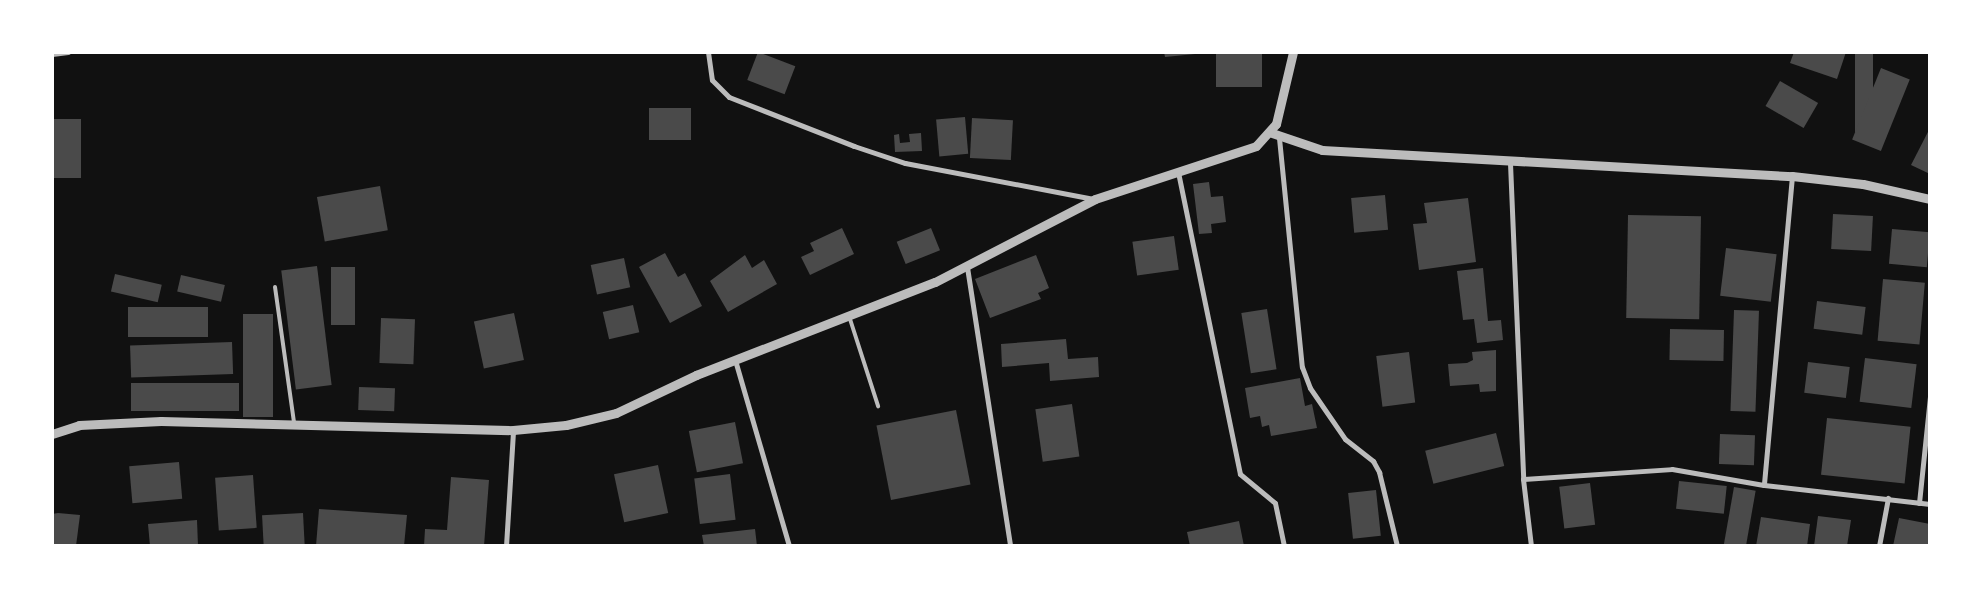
<!DOCTYPE html>
<style>
body{margin:0}
#map{position:relative;width:1982px;height:598px;overflow:hidden;background:#111;font-family:Poppins,sans-serif}
div>[style]{position:absolute}
[style*='--x']{left:calc(var(--x)*1px);top:calc(var(--y)*1px);width:calc(var(--w)*1px);rotate:calc(var(--a)*1deg)}
.building>*{inset:0;background:#4a4a4a;transform-origin:0 0}
.service>*{height:4px;margin:-2px;padding:0 2px;transform-origin:2px;border-radius:2px;background:#bcbcbc}
.minor>*{height:5px;margin:-2.5px;padding:0 2.5px;transform-origin:2.5px;border-radius:2.5px;background:#bcbcbc}
.tertiary>*{height:9px;margin:-4.5px;padding:0 4.5px;transform-origin:4.5px;border-radius:4.5px;background:#bcbcbc}
span{translate:-50% -50%;white-space:nowrap;text-align:center;line-height:1.15;-webkit-text-stroke:5px #fff;paint-order:stroke}
.frame{position:absolute;inset:0;border:54px solid #fff;pointer-events:none}
</style>
<div id="map">
<div class="building">
<i style="left:758px;top:52px;width:40px;height:30px;rotate:21deg"></i>
<i style="clip-path:polygon(1164px 52px,1195px 52px,1195px 54px,1165px 57px)"></i>
<i style="left:1216px;top:52px;width:46px;height:35px"></i>
<i style="clip-path:polygon(1794px 52px,1846px 52px,1837px 79px,1790px 63px)"></i>
<i style="left:1855px;top:52px;width:18px;height:80px"></i>
<i style="left:1881px;top:68px;width:31px;height:77px;rotate:22deg"></i>
<i style="left:1780px;top:81px;width:44px;height:29px;rotate:30deg"></i>
<i style="left:691px;top:108px;width:32px;height:42px;rotate:90deg"></i>
<i style="left:965px;top:117px;width:37px;height:29px;rotate:85deg"></i>
<i style="left:972px;top:118px;width:41px;height:40px;rotate:3deg"></i>
<i style="left:52px;top:119px;width:29px;height:59px"></i>
<i style="clip-path:polygon(1930px 128px,1930px 174px,1911px 165px)"></i>
<i style="clip-path:polygon(921px 133px,922px 151px,895px 152px,894px 135px,899px 134px,900px 143px,910px 142px,909px 134px)"></i>
<i style="clip-path:polygon(1209px 182px,1211px 197px,1223px 196px,1226px 222px,1211px 224px,1212px 233px,1199px 234px,1193px 184px)"></i>
<i style="left:380px;top:186px;width:45px;height:64px;rotate:80deg"></i>
<i style="left:1385px;top:195px;width:35px;height:34px;rotate:85deg"></i>
<i style="clip-path:polygon(1468px 198px,1476px 262px,1419px 270px,1413px 224px,1427px 223px,1424px 203px)"></i>
<i style="left:1833px;top:214px;width:40px;height:35px;rotate:3deg"></i>
<i style="left:1628px;top:215px;width:73px;height:103px;rotate:1deg"></i>
<i style="clip-path:polygon(842px 228px,854px 254px,810px 275px,801px 257px,814px 251px,810px 243px)"></i>
<i style="left:931px;top:228px;width:24px;height:37px;rotate:68deg"></i>
<i style="left:1892px;top:229px;width:38px;height:35px;rotate:5deg"></i>
<i style="left:1174px;top:236px;width:34px;height:42px;rotate:82deg"></i>
<i style="left:1726px;top:248px;width:51px;height:48px;rotate:7deg"></i>
<i style="clip-path:polygon(665px 253px,678px 277px,685px 273px,702px 306px,670px 323px,639px 267px)"></i>
<i style="clip-path:polygon(745px 255px,752px 268px,764px 260px,777px 284px,728px 312px,710px 281px)"></i>
<i style="clip-path:polygon(1036px 255px,1049px 288px,1038px 293px,1041px 299px,990px 318px,975px 279px)"></i>
<i style="left:624px;top:258px;width:30px;height:34px;rotate:78deg"></i>
<i style="left:317px;top:266px;width:120px;height:36px;rotate:83deg"></i>
<i style="left:331px;top:267px;width:24px;height:58px"></i>
<i style="clip-path:polygon(1483px 268px,1488px 321px,1501px 320px,1503px 340px,1477px 343px,1474px 319px,1463px 320px,1457px 271px)"></i>
<i style="left:115px;top:274px;width:48px;height:18px;rotate:13deg"></i>
<i style="left:181px;top:275px;width:45px;height:17px;rotate:13deg"></i>
<i style="left:1883px;top:279px;width:42px;height:62px;rotate:5deg"></i>
<i style="left:1817px;top:301px;width:49px;height:28px;rotate:7deg"></i>
<i style="left:633px;top:305px;width:28px;height:31px;rotate:77deg"></i>
<i style="left:208px;top:307px;width:30px;height:80px;rotate:90deg"></i>
<i style="left:1267px;top:309px;width:61px;height:26px;rotate:81deg"></i>
<i style="left:1734px;top:310px;width:25px;height:101px;rotate:2deg"></i>
<i style="left:514px;top:313px;width:48px;height:41px;rotate:78deg"></i>
<i style="left:243px;top:314px;width:30px;height:103px"></i>
<i style="left:381px;top:318px;width:34px;height:45px;rotate:2deg"></i>
<i style="left:1670px;top:329px;width:54px;height:31px;rotate:1deg"></i>
<i style="clip-path:polygon(1066px 339px,1068px 359px,1098px 357px,1099px 377px,1050px 381px,1049px 363px,1002px 367px,1001px 344px)"></i>
<i style="left:232px;top:342px;width:32px;height:102px;rotate:88deg"></i>
<i style="clip-path:polygon(1496px 350px,1496px 391px,1480px 392px,1479px 384px,1450px 386px,1448px 364px,1467px 363px,1473px 360px,1472px 352px)"></i>
<i style="left:1409px;top:352px;width:51px;height:33px;rotate:83deg"></i>
<i style="left:1865px;top:358px;width:52px;height:44px;rotate:7deg"></i>
<i style="left:1808px;top:362px;width:42px;height:31px;rotate:7deg"></i>
<i style="clip-path:polygon(1300px 378px,1305px 406px,1312px 404px,1317px 428px,1271px 436px,1269px 425px,1262px 427px,1260px 416px,1250px 418px,1245px 388px)"></i>
<i style="left:239px;top:383px;width:28px;height:108px;rotate:90deg"></i>
<i style="left:359px;top:387px;width:36px;height:23px;rotate:2deg"></i>
<i style="left:1072px;top:404px;width:53px;height:37px;rotate:82deg"></i>
<i style="left:956px;top:410px;width:76px;height:81px;rotate:79deg"></i>
<i style="left:1827px;top:418px;width:84px;height:57px;rotate:6deg"></i>
<i style="left:735px;top:422px;width:42px;height:47px;rotate:79deg"></i>
<i style="left:1496px;top:433px;width:34px;height:73px;rotate:76deg"></i>
<i style="left:1720px;top:434px;width:35px;height:30px;rotate:2deg"></i>
<i style="left:179px;top:462px;width:37px;height:50px;rotate:85deg"></i>
<i style="left:658px;top:465px;width:49px;height:45px;rotate:78deg"></i>
<i style="left:730px;top:474px;width:46px;height:36px;rotate:83deg"></i>
<i style="left:253px;top:475px;width:53px;height:38px;rotate:86deg"></i>
<i style="clip-path:polygon(451px 477px,489px 480px,484px 546px,424px 546px,425px 529px,447px 530px)"></i>
<i style="left:1679px;top:481px;width:48px;height:28px;rotate:6deg"></i>
<i style="left:1590px;top:483px;width:42px;height:31px;rotate:83deg"></i>
<i style="left:1734px;top:487px;width:22px;height:60px;rotate:10deg"></i>
<i style="left:1376px;top:490px;width:46px;height:28px;rotate:84deg"></i>
<i style="clip-path:polygon(319px 509px,407px 515px,404px 546px,316px 546px)"></i>
<i style="clip-path:polygon(58px 513px,80px 515px,76px 546px,52px 546px,52px 514px)"></i>
<i style="left:303px;top:513px;width:33px;height:41px;rotate:87deg"></i>
<i style="clip-path:polygon(1818px 516px,1851px 520px,1847px 546px,1814px 546px)"></i>
<i style="clip-path:polygon(1761px 517px,1810px 524px,1807px 546px,1756px 546px)"></i>
<i style="clip-path:polygon(1899px 518px,1930px 524px,1930px 546px,1893px 546px)"></i>
<i style="clip-path:polygon(197px 520px,198px 546px,150px 546px,148px 524px)"></i>
<i style="clip-path:polygon(1239px 521px,1244px 546px,1190px 546px,1187px 532px)"></i>
<i style="clip-path:polygon(755px 529px,757px 546px,704px 546px,702px 535px)"></i>
</div>
<div class="service">
<i style="--x:275;--y:287;--w:136;--a:82"></i>
<i style="--x:849;--y:316;--w:95;--a:72.1"></i>
</div>
<div class="minor">
<i style="--x:708;--y:52;--w:28;--a:82"></i>
<i style="--x:712;--y:80;--w:24;--a:45"></i>
<i style="--x:729;--y:97;--w:134;--a:21.4"></i>
<i style="--x:854;--y:146;--w:54;--a:18.4"></i>
<i style="--x:905;--y:163;--w:192;--a:10.8"></i>
<i style="--x:52;--y:54;--w:16;--a:-7"></i>
<i style="--x:1279;--y:138;--w:230;--a:84.3"></i>
<i style="--x:1302;--y:367;--w:22;--a:69"></i>
<i style="--x:1310;--y:388;--w:62;--a:55.5"></i>
<i style="--x:1345;--y:439;--w:36;--a:38"></i>
<i style="--x:1373;--y:461;--w:13;--a:61"></i>
<i style="--x:1379;--y:472;--w:76;--a:76.3"></i>
<i style="--x:1510;--y:163;--w:316;--a:87.6"></i>
<i style="--x:1523;--y:479;--w:67;--a:83.2"></i>
<i style="--x:1178;--y:172;--w:308;--a:78.4"></i>
<i style="--x:1240;--y:474;--w:45;--a:39.6"></i>
<i style="--x:1275;--y:503;--w:44;--a:78.2"></i>
<i style="--x:1792;--y:176;--w:310;--a:95.2"></i>
<i style="--x:1764;--y:485;--w:167;--a:6.5"></i>
<i style="--x:967;--y:267;--w:282;--a:81.2"></i>
<i style="--x:735;--y:360;--w:194;--a:73.8"></i>
<i style="--x:1523;--y:479;--w:149;--a:-3.8"></i>
<i style="--x:1672;--y:469;--w:93;--a:9.9"></i>
<i style="--x:1919;--y:503;--w:108;--a:-84.1"></i>
<i style="--x:506;--y:546;--w:116;--a:-86.5"></i>
<i style="--x:1879;--y:546;--w:49;--a:-79.4"></i>
</div>
<div class="tertiary">
<i style="--x:1272;--y:133;--w:53;--a:18.8"></i>
<i style="--x:1322;--y:150;--w:471;--a:3.2"></i>
<i style="--x:1792;--y:176;--w:71;--a:6.4"></i>
<i style="--x:1863;--y:184;--w:69;--a:12.6"></i>
<i style="--x:52;--y:434;--w:28;--a:-18"></i>
<i style="--x:79;--y:425;--w:82;--a:-2.8"></i>
<i style="--x:161;--y:421;--w:352;--a:1.5"></i>
<i style="--x:513;--y:430;--w:53;--a:-5.4"></i>
<i style="--x:566;--y:425;--w:51;--a:-13.5"></i>
<i style="--x:616;--y:413;--w:89;--a:-25.4"></i>
<i style="--x:696;--y:375;--w:256;--a:-21.3"></i>
<i style="--x:935;--y:282;--w:180;--a:-27.4"></i>
<i style="--x:1095;--y:199;--w:169;--a:-18.2"></i>
<i style="--x:1256;--y:146;--w:30;--a:-48"></i>
<i style="--x:1276;--y:124;--w:74;--a:-76.7"></i>
</div>
<div class="frame"></div>
</div>
